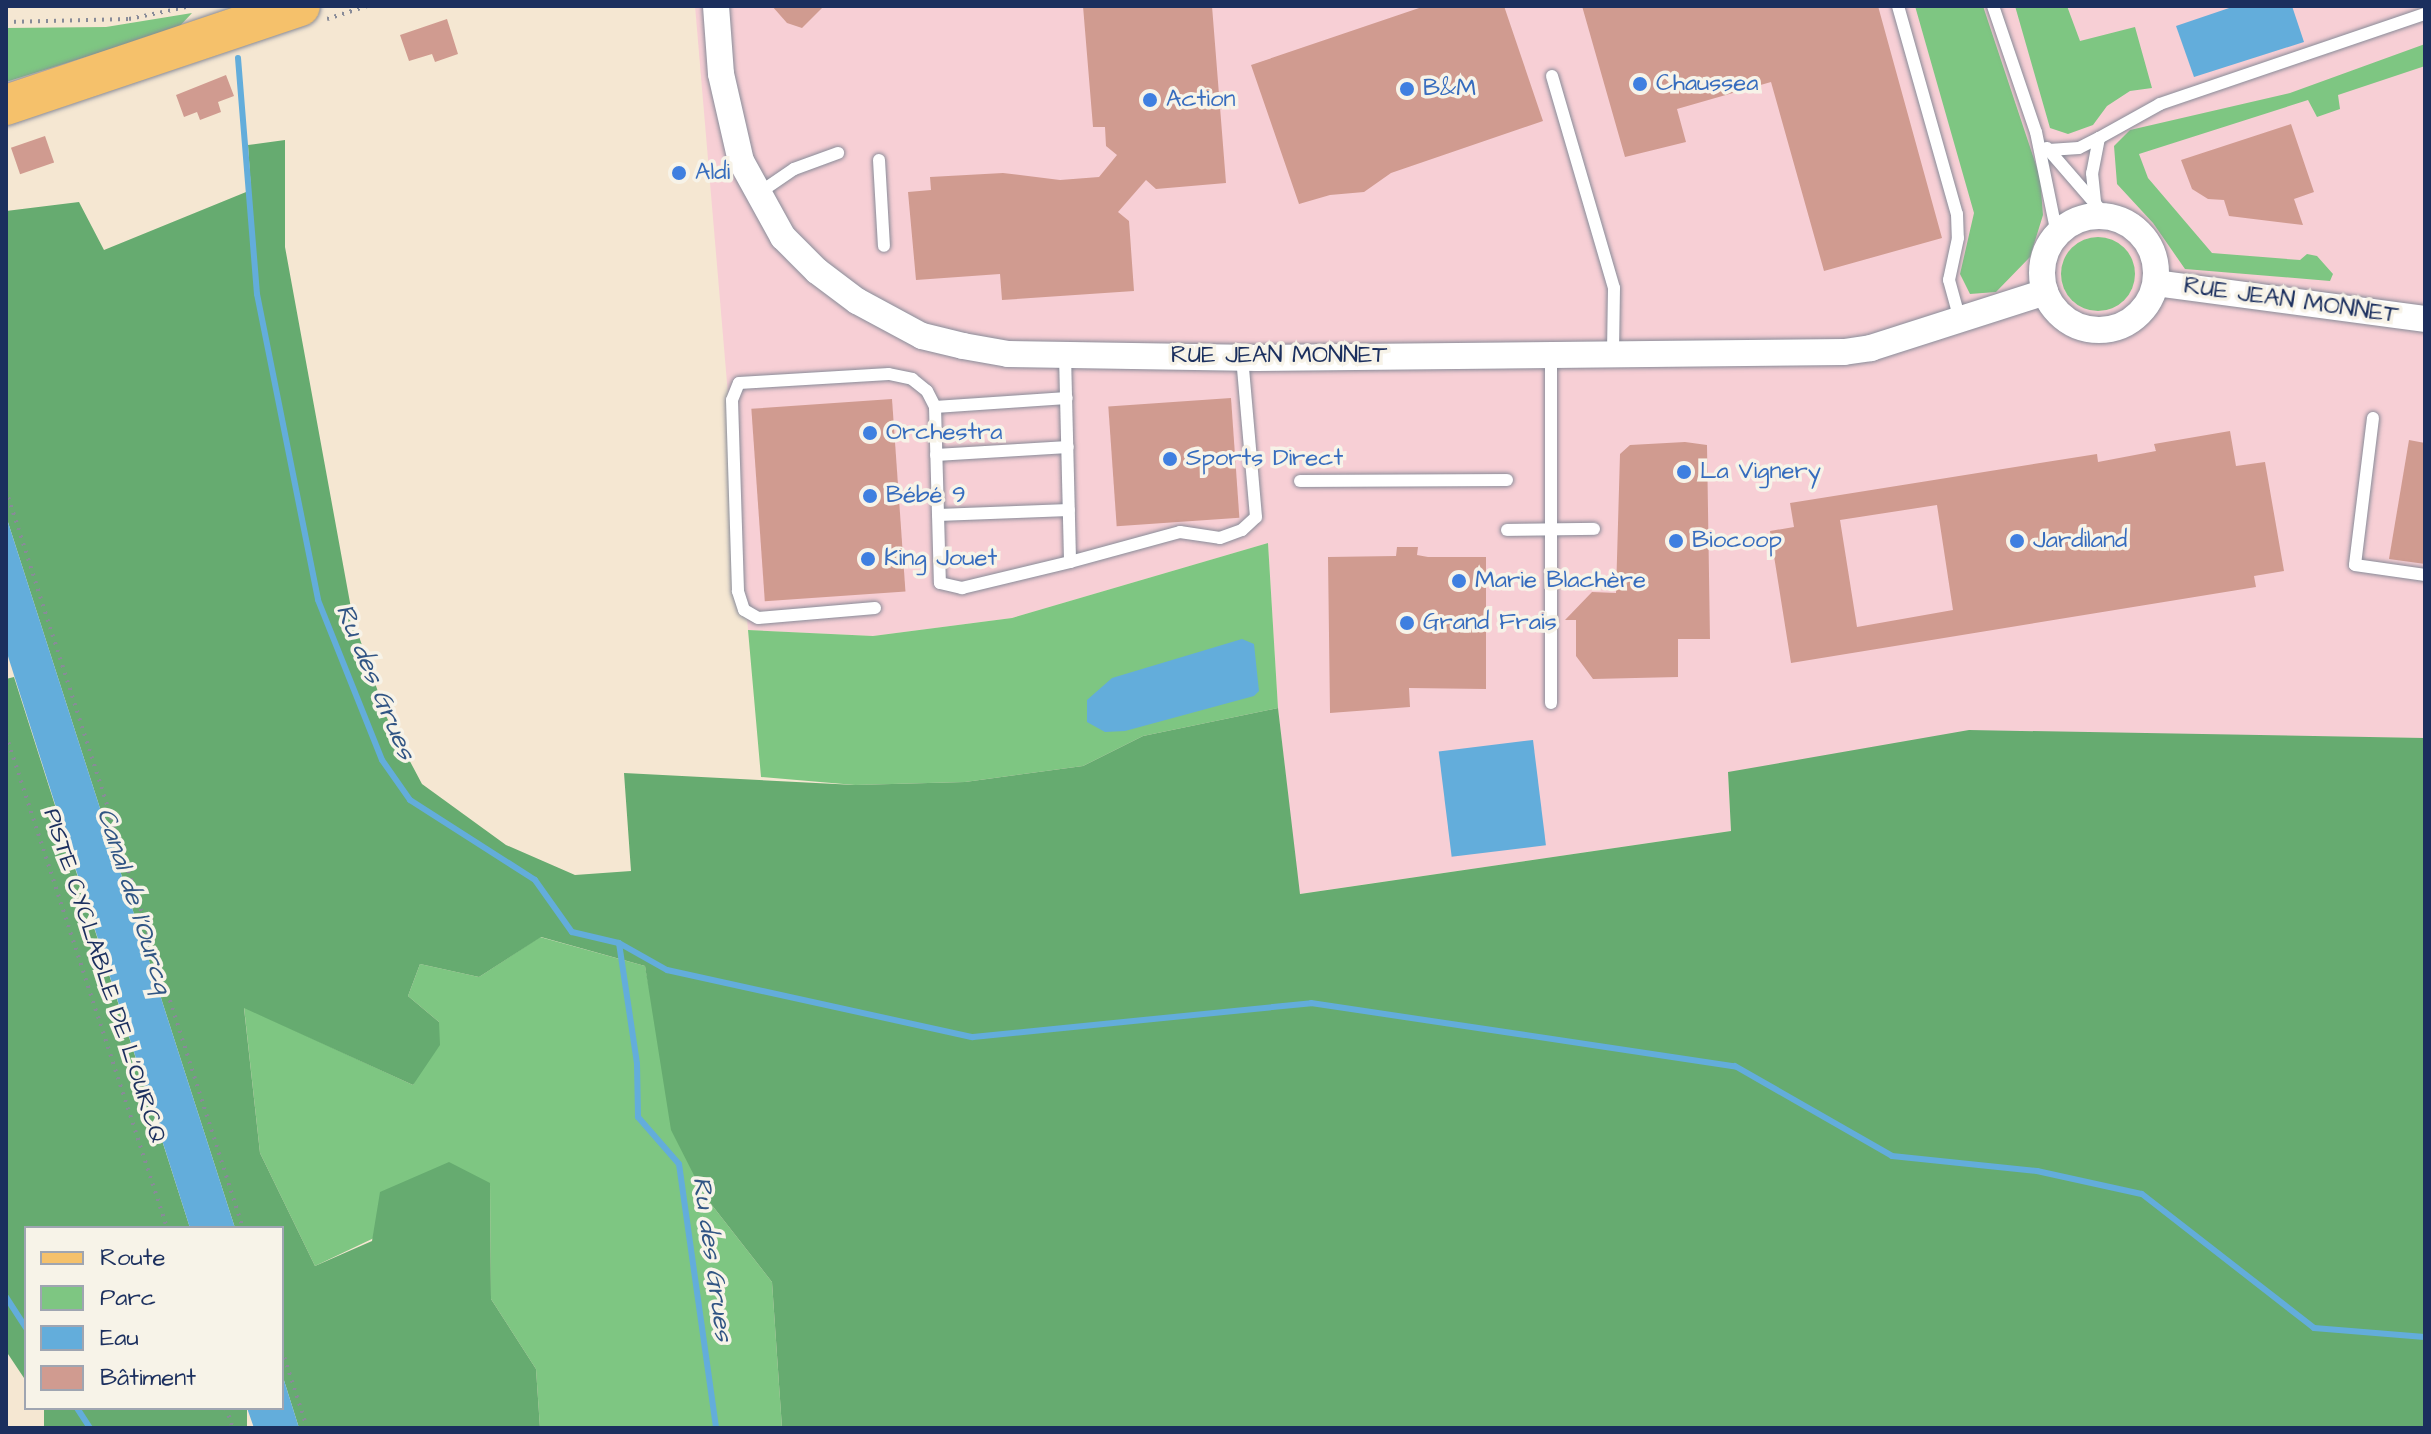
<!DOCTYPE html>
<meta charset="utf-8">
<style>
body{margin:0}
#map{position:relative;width:2431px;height:1434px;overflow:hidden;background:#f5e7d2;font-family:"Architects Daughter",sans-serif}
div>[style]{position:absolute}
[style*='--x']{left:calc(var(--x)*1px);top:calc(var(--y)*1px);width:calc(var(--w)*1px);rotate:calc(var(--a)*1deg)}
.built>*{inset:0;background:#f7cfd5}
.green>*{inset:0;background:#7ec682}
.round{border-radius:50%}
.forest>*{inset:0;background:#66ab70;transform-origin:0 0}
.water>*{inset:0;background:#63addb;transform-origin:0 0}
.stream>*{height:6px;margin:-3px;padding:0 3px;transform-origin:3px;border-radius:3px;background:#63addb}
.building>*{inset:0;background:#d09b90;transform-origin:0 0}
.path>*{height:4px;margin-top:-2px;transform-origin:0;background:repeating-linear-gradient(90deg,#888b98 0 2px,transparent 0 8px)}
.roads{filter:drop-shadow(0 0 2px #888b98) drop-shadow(0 0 2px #888b98)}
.lane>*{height:12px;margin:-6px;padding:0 6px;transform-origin:6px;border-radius:6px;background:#fff}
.street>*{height:26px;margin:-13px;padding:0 13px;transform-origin:13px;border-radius:13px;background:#fff}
.street>.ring{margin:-13px;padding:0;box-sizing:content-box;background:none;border:26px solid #fff;border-radius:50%}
.primary>*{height:40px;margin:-20px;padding:0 20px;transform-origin:20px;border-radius:20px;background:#f5c16b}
.dots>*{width:22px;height:22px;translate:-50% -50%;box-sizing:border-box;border:4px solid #f7f3e8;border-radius:50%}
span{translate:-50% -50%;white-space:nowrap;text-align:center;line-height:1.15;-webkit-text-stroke:7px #f7f3e8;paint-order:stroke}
.shop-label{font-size:24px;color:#366cbe}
.left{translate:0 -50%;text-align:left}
.street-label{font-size:24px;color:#1b2f5e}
.water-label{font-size:26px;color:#315584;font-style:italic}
.frame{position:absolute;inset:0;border:8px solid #1b2f5e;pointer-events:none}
.legend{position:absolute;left:24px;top:1226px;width:260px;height:184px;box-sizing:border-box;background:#f7f3e8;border:2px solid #9fa5b1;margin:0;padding:10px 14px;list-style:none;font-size:24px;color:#1b2f5e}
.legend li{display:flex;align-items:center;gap:16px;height:40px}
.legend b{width:40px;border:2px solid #9fa5b1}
</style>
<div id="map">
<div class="built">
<i style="clip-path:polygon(695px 6px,2425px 6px,2425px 738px,2219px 735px,1728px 773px,1731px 831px,1299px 894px,1278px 708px,1268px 543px,1012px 618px,873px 636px,748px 630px)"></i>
</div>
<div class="green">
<i style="clip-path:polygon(1915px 6px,1983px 6px,2040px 177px,2043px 215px,2030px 257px,1996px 292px,1970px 294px,1960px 274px,1974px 213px)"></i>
<i style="clip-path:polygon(2015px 6px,2067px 6px,2080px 41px,2135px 27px,2152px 88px,2130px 91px,2107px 106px,2093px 125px,2068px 134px,2050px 128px)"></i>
<i style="clip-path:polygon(192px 13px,178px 28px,6px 82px,6px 28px,106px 27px)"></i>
<i style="clip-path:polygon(2425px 44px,2425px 66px,2338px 95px,2340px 109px,2317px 117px,2308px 100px,2139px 154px,2148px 178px,2212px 253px,2300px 260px,2307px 254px,2317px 256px,2333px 274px,2330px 281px,2185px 269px,2153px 223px,2117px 184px,2114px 146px,2130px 130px,2290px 93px)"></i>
<i class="round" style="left:2061px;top:237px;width:74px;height:74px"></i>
<i style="clip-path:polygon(1268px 543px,1278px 708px,1143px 736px,1083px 766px,965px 782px,855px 785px,761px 777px,748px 630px,873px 636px,1012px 618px)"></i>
<i style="clip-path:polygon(540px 937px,645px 966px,659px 1040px,704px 1195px,772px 1282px,782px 1428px,540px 1428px,536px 1369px,491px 1299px,490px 1183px,315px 1266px,260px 1153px,244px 1007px,413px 1085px,439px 1022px,408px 996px,420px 964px,479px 977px)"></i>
</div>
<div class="forest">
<i style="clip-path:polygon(285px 140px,285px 247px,353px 619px,387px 718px,422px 784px,506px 845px,575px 875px,631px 871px,624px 773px,855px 785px,965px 782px,1083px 766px,1143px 736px,1278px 708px,1300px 894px,1731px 831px,1728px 772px,1969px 730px,2425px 738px,2425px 1428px,782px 1428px,772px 1282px,704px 1195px,671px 1130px,645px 966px,541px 937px,479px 977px,420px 964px,408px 996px,439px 1022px,440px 1045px,413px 1085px,244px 1008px,260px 1153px,315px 1266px,372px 1241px,380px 1192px,449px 1162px,490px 1183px,491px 1299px,536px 1369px,540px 1428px,299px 1428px,282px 1374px,282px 1228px,235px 1228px,6px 516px,6px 211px,79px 202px,104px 250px,251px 190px,248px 145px)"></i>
<i style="clip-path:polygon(14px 677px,190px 1228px,26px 1228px,26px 1381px,6px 1351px,6px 679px)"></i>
<i style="left:44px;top:1408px;width:203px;height:24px"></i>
</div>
<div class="water">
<i style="clip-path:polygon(2235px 6px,2292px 6px,2304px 42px,2194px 77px,2176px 26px)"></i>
<i style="clip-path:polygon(6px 516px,235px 1228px,190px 1228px,6px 650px)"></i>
<i style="clip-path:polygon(1242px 639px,1254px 644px,1259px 691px,1254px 696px,1125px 731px,1105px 732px,1087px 722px,1087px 700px,1112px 678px)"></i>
<i style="left:1533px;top:740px;width:106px;height:95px;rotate:83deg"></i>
<i style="clip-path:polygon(282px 1374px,299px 1428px,254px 1428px,247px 1408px,282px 1408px)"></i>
</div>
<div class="stream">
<i style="--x:238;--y:58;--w:237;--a:85.4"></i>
<i style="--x:257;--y:294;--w:312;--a:78.7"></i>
<i style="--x:318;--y:600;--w:172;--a:68.2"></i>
<i style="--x:382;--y:760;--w:49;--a:55"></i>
<i style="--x:410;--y:800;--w:148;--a:32.6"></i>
<i style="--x:535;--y:880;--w:64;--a:54.6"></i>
<i style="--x:572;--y:932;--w:48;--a:13.2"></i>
<i style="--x:619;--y:943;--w:55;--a:29.4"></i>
<i style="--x:667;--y:970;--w:313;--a:12.4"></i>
<i style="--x:973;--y:1037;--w:340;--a:-5.7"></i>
<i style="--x:1311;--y:1003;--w:429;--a:8.5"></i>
<i style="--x:1735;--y:1066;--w:181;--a:29.8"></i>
<i style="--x:1892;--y:1156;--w:146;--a:5.9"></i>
<i style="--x:2037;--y:1171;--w:107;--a:12.4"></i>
<i style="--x:2142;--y:1194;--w:218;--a:37.9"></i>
<i style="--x:2314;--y:1328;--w:111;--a:4.6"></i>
<i style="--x:619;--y:943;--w:122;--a:81.5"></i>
<i style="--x:637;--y:1064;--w:53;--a:88.9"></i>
<i style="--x:638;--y:1117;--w:62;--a:48.9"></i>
<i style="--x:679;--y:1164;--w:267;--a:82"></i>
<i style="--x:6;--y:1297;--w:37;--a:57"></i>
<i style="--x:77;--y:1408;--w:24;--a:57"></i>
</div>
<div class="building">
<i style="clip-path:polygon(772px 6px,824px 6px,802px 28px,787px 23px)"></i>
<i style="clip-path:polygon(1083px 6px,1212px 6px,1226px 183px,1156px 189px,1146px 180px,1118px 212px,1129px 221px,1134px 291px,1002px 300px,1000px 274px,916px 280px,908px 192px,931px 190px,930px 177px,1003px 173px,1060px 180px,1099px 177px,1117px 155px,1106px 146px,1105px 127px,1093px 127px)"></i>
<i style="clip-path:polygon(1425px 6px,1504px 6px,1543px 121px,1391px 173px,1364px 192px,1330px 195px,1299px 204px,1251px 65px)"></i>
<i style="clip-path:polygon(1582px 6px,1878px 6px,1942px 238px,1824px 271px,1771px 82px,1677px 109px,1686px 142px,1625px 157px)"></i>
<i style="clip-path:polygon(447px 19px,458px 54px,435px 62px,432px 54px,409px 61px,400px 35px)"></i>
<i style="clip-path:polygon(226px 75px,234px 96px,218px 102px,221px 112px,200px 120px,197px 112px,184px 117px,176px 95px)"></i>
<i style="clip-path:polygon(2291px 124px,2314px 192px,2294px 199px,2303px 225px,2229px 216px,2224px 200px,2208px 199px,2192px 189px,2181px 160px)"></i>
<i style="left:45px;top:136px;width:28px;height:36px;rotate:71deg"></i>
<i style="left:1231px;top:398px;width:120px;height:123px;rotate:86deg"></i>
<i style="left:892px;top:399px;width:193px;height:141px;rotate:86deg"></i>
<i style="clip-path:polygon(evenodd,2230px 431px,2236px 466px,2265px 462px,2284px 571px,2254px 576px,2256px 587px,1791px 663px,1770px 531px,1794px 527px,1790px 503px,2097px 454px,2098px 462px,2156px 451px,2154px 444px,2230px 431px,1937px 505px,1953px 610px,1857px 627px,1840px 520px,1937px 505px)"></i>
<i style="clip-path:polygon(2409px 440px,2425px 443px,2425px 564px,2389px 559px)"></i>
<i style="clip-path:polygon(1685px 442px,1707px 445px,1710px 639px,1678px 639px,1678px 677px,1593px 679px,1576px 656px,1576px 620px,1565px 620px,1592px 592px,1616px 593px,1620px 454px,1630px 445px)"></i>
<i style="clip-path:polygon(1397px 547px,1418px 547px,1417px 555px,1428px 557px,1486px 557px,1486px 689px,1409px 688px,1410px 707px,1330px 713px,1328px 557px,1396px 556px)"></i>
</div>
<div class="path">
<i style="--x:327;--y:19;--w:42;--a:-18"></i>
<i style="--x:6;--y:22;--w:123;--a:-1.4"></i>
<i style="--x:129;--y:19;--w:63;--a:-11.8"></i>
<i style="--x:6;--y:490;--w:775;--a:72.2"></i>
<i style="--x:6;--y:735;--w:519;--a:71.91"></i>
<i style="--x:282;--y:1350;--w:82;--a:72.2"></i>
<i style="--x:226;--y:1408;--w:21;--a:71"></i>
</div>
<div class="roads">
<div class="lane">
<i style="--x:1898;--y:6;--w:216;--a:74.2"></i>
<i style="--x:1957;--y:214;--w:24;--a:88"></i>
<i style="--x:1958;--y:238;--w:43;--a:102.1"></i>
<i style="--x:1949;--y:280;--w:41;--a:74.6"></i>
<i style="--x:1993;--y:6;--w:133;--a:71.2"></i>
<i style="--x:2036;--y:132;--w:104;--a:78.4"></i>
<i style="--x:1552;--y:76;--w:221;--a:73.7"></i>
<i style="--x:1614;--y:288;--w:66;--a:90.9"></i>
<i style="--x:2099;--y:138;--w:70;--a:-29.1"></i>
<i style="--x:2160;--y:104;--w:280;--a:-18.8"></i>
<i style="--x:2047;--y:148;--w:90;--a:49.1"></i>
<i style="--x:2049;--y:150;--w:30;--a:-4"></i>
<i style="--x:2079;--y:148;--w:22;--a:-27"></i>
<i style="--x:2099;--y:138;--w:36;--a:101"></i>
<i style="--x:2092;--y:173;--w:31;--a:84"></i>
<i style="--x:879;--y:160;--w:86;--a:86.7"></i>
<i style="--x:756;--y:195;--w:46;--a:-34.4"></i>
<i style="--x:794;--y:169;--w:47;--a:-20"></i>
<i style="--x:1065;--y:355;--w:207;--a:88.6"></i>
<i style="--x:1070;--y:562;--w:114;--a:-15.3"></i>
<i style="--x:1180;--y:532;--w:40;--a:8.5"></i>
<i style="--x:1220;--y:538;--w:23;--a:-20"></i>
<i style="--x:1242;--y:530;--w:19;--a:-43"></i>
<i style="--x:1256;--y:517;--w:160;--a:-95"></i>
<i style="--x:935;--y:407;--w:176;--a:88.4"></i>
<i style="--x:940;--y:583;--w:23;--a:13"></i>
<i style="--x:962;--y:588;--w:111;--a:-13.5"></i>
<i style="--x:2373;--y:418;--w:148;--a:97"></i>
<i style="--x:2355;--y:565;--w:71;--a:8.1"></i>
<i style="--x:936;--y:455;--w:132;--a:-3.5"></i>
<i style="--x:1300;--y:481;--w:207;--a:-0.3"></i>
<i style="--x:938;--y:515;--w:131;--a:-2.2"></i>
<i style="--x:1507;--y:530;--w:87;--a:-0.7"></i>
<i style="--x:875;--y:608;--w:117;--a:175.1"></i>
<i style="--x:758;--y:618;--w:16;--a:-150"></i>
<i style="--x:744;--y:610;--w:20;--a:-108"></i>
<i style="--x:738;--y:591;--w:191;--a:-91.8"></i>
<i style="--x:732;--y:400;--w:18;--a:-68"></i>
<i style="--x:739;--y:383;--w:150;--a:-3.4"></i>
<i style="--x:889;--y:374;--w:24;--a:12"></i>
<i style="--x:912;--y:379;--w:19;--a:39"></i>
<i style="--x:927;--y:391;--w:18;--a:63"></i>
<i style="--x:935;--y:407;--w:132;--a:-3.9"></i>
<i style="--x:1551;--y:703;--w:348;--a:-90"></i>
</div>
<div class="street">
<i style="--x:716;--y:6;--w:68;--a:85.8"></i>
<i style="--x:721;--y:74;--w:89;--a:77.1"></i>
<i style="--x:741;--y:161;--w:87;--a:61.1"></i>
<i style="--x:783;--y:237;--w:48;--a:45"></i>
<i style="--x:817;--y:271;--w:50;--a:36.9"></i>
<i style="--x:857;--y:301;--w:74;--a:28.3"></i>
<i style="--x:922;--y:336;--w:42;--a:13.7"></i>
<i style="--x:963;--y:346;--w:46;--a:10.1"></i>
<i style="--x:1008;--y:354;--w:249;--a:0.9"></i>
<i style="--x:1257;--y:358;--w:587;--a:-0.59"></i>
<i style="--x:1844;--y:352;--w:27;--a:-8"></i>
<i style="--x:1871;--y:348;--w:183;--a:-17.8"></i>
<i class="ring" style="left:2042px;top:216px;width:88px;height:88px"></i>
<i style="--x:2156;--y:283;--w:271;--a:7.6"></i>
</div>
<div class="primary">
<i style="--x:6;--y:105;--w:310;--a:-18.6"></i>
</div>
</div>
<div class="dots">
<i style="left:1640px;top:84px;background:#3f7fe0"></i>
<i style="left:1407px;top:89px;background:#3f7fe0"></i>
<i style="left:1150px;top:100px;background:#3f7fe0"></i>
<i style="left:679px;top:173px;background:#3f7fe0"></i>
<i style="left:870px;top:433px;background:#3f7fe0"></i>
<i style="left:1170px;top:459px;background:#3f7fe0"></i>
<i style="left:1684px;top:472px;background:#3f7fe0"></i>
<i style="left:870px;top:496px;background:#3f7fe0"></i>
<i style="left:1676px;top:541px;background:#3f7fe0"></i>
<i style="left:2017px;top:541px;background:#3f7fe0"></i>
<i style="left:868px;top:559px;background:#3f7fe0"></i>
<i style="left:1459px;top:581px;background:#3f7fe0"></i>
<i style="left:1407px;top:623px;background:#3f7fe0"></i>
</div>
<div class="shop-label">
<span class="left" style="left:1656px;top:84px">Chaussea</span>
<span class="left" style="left:1423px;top:89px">B&amp;M</span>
<span class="left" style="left:1166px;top:100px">Action</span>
<span class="left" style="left:695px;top:173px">Aldi</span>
<span class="left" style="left:886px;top:433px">Orchestra</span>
<span class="left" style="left:1186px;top:459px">Sports Direct</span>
<span class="left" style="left:1700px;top:472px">La Vignery</span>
<span class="left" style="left:886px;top:496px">Bébé 9</span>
<span class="left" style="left:1692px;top:541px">Biocoop</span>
<span class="left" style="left:2033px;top:541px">Jardiland</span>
<span class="left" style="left:884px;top:559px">King Jouet</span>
<span class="left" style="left:1475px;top:581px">Marie Blachère</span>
<span class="left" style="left:1423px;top:623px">Grand Frais</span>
</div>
<div class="street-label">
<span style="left:2291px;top:301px;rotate:8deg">RUE JEAN MONNET</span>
<span style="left:1279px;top:356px">RUE JEAN MONNET</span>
<span style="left:104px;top:976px;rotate:72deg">PISTE CYCLABLE DE L'OURCQ</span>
</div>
<div class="water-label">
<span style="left:375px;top:682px;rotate:67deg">Ru des Grues</span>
<span style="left:134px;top:901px;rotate:72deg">Canal de l'Ourcq</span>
<span style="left:712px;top:1259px;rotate:82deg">Ru des Grues</span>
</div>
<div class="frame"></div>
<ul class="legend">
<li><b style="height:10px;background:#f5c16b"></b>Route</li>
<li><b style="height:22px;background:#7ec682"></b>Parc</li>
<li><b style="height:22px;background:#63addb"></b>Eau</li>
<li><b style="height:22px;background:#d09b90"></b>Bâtiment</li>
</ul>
</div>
